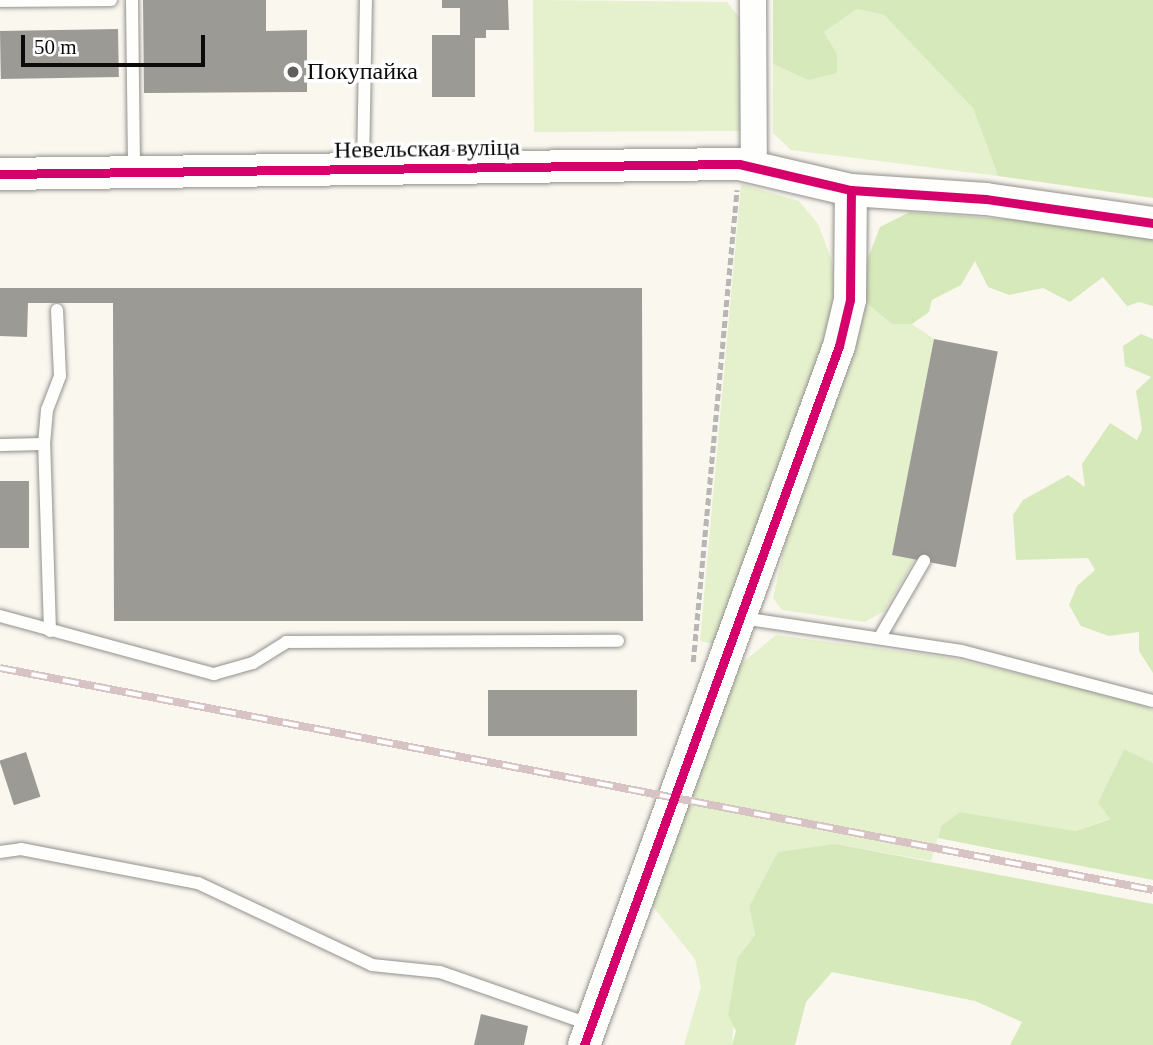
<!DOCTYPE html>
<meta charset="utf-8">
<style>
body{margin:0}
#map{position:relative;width:1153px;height:1045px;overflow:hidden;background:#faf7ef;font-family:"Times New Roman",serif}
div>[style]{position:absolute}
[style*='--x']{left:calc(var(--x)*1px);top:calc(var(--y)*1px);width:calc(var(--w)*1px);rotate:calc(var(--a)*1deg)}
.green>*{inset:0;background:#e5f0cd}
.forest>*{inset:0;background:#d6e9bb}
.building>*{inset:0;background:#9c9a95;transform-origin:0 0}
.path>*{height:4.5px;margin-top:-2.25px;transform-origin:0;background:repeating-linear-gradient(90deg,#b7b6b5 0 7px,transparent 0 10.5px)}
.roads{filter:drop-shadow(0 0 2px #93918e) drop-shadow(0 0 2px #93918e)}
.service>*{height:12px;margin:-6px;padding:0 6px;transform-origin:6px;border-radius:6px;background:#fefefd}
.minor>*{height:26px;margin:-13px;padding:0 13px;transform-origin:13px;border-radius:13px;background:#fefefd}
.tertiary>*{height:32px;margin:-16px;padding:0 16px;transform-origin:16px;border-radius:16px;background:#fefefd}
.rail>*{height:8px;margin-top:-4px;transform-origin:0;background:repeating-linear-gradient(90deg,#fff 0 16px,#d8c3c4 0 32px);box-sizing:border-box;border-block:2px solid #d8c3c4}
.cycleway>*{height:9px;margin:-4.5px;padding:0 4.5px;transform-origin:4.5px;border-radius:4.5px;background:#d6006c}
.dots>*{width:19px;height:19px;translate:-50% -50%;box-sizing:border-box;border:4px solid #fff;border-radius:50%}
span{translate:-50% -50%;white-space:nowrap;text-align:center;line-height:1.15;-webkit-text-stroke:7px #fff;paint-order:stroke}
.poi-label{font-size:24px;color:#0b0b0b}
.left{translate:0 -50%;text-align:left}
.street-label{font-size:24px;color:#0b0b0b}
.scale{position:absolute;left:21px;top:35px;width:184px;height:32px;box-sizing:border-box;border:4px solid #0b0b0b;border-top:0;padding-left:9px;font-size:21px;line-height:24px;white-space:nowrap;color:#0b0b0b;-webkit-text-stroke:5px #fff;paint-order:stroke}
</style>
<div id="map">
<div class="green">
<i style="clip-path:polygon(533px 0,727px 2px,743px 22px,741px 131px,534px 132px)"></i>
<i style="clip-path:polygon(857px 9px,884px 15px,973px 108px,998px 176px,791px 150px,773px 133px,773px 64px,808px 80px,837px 54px,824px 32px)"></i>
<i style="clip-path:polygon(741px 184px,799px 201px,818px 224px,832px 261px,835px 298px,826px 341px,714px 644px,700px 641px)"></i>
<i style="clip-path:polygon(864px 301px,892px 324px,912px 324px,934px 339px,892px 555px,915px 559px,884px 611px,865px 622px,782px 610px,773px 598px,787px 535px,854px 350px)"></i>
<i style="clip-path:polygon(776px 635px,950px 658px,1123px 698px,1153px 710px,1153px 763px,1124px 749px,1098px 802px,1111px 818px,1076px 831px,960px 812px,941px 826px,931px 861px,836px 844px,749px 907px,755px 935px,738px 957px,732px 1045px,684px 1045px,701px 987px,695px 959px,647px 899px,736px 668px)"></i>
</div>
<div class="forest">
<i style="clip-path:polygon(773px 0,1153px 0,1153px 198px,998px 176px,973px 108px,884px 15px,857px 9px,824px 32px,837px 54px,837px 73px,808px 80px,773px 64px)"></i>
<i style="clip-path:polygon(910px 212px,1041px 222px,1153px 239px,1153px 306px,1139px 302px,1127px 306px,1103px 277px,1070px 302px,1043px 288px,1009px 295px,988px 287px,975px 261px,961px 285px,932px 300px,929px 312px,912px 324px,892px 324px,864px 301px,867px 261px,880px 227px)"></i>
<i style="clip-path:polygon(1141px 334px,1153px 339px,1153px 673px,1139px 651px,1139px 632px,1109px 636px,1081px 626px,1069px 605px,1077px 586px,1095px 570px,1088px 558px,1016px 560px,1013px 515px,1023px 500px,1068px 475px,1085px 487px,1082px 464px,1110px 423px,1137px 440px,1142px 429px,1136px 391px,1151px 377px,1125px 366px,1123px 346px)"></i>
<i style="clip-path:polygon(1124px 749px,1153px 763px,1153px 880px,938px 838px,941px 826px,960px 812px,1076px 831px,1110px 819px,1098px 802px)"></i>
<i style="clip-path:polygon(836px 844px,1153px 904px,1153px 1045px,1010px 1045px,1022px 1022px,975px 1001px,832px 972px,806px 1002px,795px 1045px,732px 1045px,736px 1031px,728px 1015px,738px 957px,755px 935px,749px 907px,778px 852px)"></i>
</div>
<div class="building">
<i style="clip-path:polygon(143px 0,266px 0,266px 31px,307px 30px,307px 92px,144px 93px)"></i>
<i style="clip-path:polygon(442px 0,508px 0,509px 30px,486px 30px,486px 38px,475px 38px,475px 97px,432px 97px,432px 35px,460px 35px,460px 8px,442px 8px)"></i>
<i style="left:118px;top:29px;width:48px;height:118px;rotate:89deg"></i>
<i style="clip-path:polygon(0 288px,642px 288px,643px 621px,114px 621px,113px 303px,28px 303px,27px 337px,0 336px)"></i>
<i style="left:934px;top:339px;width:65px;height:220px;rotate:11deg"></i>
<i style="left:0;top:481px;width:29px;height:67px"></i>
<i style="left:488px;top:690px;width:149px;height:46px"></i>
<i style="left:26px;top:752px;width:47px;height:28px;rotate:72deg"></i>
<i style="clip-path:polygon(481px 1014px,528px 1026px,524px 1045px,474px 1045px)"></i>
</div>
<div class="path">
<i style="--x:693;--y:662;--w:474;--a:-84.7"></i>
</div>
<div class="roads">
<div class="service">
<i style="--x:132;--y:0;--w:173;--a:89.3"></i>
<i style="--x:0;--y:1;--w:111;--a:-0.5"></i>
<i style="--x:363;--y:169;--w:169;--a:-89"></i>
<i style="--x:0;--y:445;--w:44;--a:-1.3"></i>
<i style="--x:0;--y:616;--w:222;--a:15.2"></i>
<i style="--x:214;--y:674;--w:41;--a:-15.8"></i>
<i style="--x:253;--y:663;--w:39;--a:-32"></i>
<i style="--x:286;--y:642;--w:332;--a:-0.2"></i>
<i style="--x:742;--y:618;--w:222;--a:8.5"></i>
<i style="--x:962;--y:651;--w:197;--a:14.7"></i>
<i style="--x:50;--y:631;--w:187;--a:-91.8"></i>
<i style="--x:44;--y:444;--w:34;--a:-85"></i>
<i style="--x:47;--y:410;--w:36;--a:-69"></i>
<i style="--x:60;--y:376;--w:66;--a:-92.6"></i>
<i style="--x:880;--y:637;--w:88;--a:-59.9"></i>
<i style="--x:0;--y:852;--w:21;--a:-8"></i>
<i style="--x:21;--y:849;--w:180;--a:10.9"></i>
<i style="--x:198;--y:883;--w:192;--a:25.2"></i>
<i style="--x:372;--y:965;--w:68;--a:5.9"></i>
<i style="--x:440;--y:972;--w:160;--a:19.3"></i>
</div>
<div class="minor">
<i style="--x:753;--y:0;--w:166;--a:89.7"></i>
</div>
<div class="tertiary">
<i style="--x:0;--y:174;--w:739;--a:-0.78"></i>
<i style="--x:739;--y:164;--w:115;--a:13.1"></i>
<i style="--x:851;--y:190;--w:135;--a:3.8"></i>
<i style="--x:986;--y:199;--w:169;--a:8.2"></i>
<i style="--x:584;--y:1045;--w:744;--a:-69.96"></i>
<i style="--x:839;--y:346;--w:47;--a:-76.6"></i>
<i style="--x:850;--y:300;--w:110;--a:-89.5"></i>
</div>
</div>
<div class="rail">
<i style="--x:0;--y:668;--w:1174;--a:10.9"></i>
</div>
<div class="cycleway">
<i style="--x:0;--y:174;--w:739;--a:-0.78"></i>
<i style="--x:739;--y:164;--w:115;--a:13.1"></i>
<i style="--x:851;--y:190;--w:135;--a:3.8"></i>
<i style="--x:986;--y:199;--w:169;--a:8.2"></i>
<i style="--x:584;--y:1045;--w:744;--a:-69.96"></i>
<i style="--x:839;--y:346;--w:47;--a:-76.6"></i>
<i style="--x:850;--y:300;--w:110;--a:-89.5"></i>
</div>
<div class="dots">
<i style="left:293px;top:72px;background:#5f5e5b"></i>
</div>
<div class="poi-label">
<span class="left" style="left:307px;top:72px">Покупайка</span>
</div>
<div class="street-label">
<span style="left:427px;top:149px;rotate:-1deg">Невельская вуліца</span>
</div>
<div class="scale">50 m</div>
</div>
